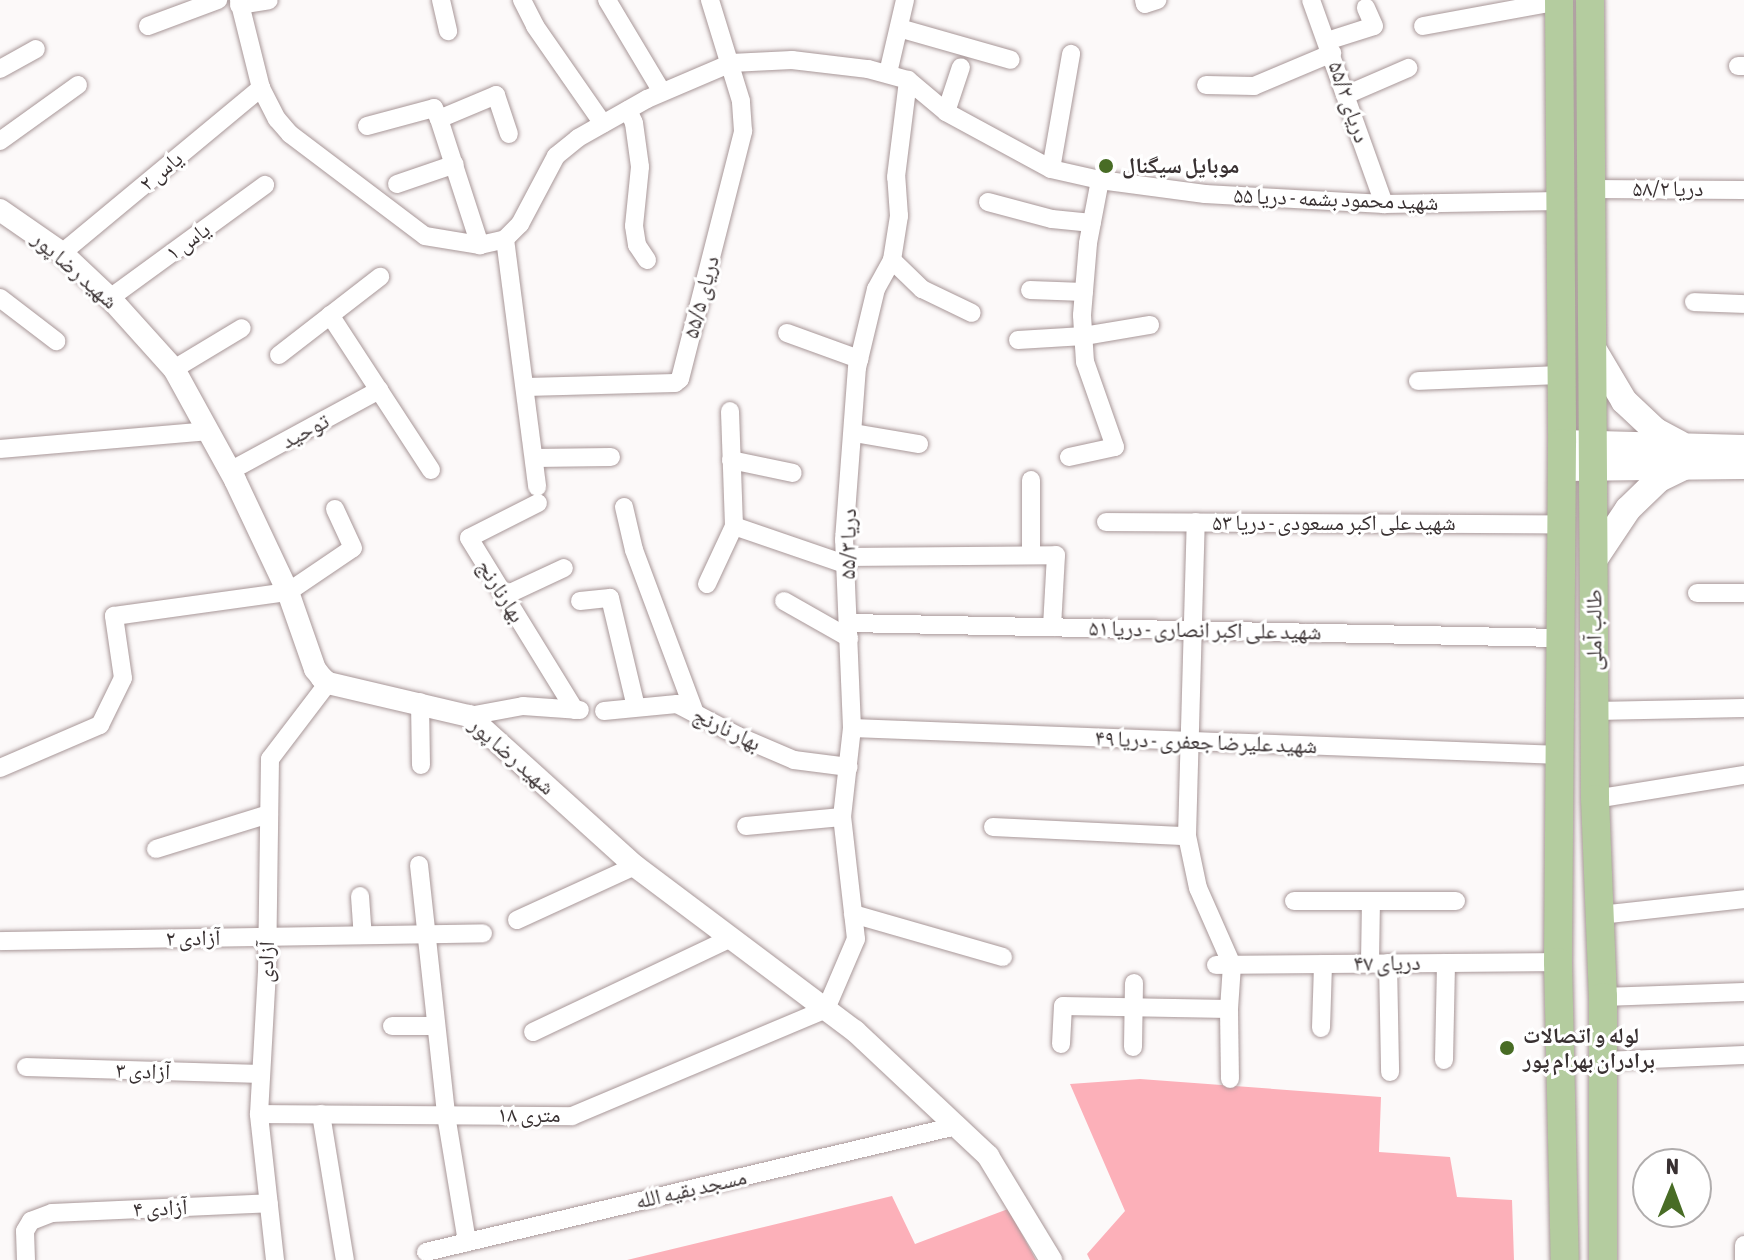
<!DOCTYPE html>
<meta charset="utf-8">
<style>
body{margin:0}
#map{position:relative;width:1744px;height:1260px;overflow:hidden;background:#fcf9f9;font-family:"Asap Condensed","Noto Naskh Arabic",sans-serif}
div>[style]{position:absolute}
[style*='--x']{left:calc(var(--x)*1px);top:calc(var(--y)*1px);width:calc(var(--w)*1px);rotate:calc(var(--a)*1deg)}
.forest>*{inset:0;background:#fcb0b9}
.roads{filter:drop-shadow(0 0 2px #a89798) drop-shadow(0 0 2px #a89798)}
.minor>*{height:18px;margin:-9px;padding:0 9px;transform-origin:9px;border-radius:9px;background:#fff}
.tertiary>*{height:22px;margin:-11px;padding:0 11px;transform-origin:11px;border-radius:11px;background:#fff}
.secondary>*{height:26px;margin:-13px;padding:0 13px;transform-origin:13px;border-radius:13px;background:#fff}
.primary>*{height:28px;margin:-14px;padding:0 14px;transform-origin:14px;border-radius:14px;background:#b4cc9f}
.dots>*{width:22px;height:22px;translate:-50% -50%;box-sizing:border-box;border:4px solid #fff;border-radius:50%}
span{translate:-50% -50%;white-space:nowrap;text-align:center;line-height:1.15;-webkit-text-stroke:6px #fff;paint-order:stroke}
.street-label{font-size:22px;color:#393132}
.poi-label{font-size:22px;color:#393132;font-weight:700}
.left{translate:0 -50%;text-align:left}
.north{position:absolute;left:1632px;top:1148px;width:80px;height:80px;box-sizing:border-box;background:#fff;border:2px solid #b0adad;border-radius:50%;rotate:1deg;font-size:22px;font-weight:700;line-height:32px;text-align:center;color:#393132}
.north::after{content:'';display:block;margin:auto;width:28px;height:36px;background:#486c25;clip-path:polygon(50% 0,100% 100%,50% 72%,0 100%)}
</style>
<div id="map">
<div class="forest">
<i style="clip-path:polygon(1140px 1079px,1381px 1097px,1379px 1152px,1450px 1157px,1457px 1197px,1512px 1200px,1514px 1260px,1090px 1260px,1087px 1254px,1125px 1211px,1070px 1084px)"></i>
<i style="clip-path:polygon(892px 1196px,915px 1244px,1008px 1209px,1036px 1260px,627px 1260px)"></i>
</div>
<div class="roads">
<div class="minor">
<i style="--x:239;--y:0;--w:91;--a:76"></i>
<i style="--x:261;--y:88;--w:35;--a:63"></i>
<i style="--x:277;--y:119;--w:20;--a:49"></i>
<i style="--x:290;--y:134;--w:169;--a:37.1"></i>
<i style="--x:425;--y:236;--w:56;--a:9.3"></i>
<i style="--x:480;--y:245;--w:26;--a:-13"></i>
<i style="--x:505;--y:239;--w:21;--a:-45"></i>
<i style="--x:520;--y:224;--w:77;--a:-62.1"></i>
<i style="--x:556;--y:156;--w:28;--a:-39"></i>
<i style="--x:578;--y:138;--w:79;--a:-29.5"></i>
<i style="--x:647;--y:99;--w:91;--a:-23.2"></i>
<i style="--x:731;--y:63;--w:61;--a:-2.8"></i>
<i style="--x:792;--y:60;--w:77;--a:6.8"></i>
<i style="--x:868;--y:69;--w:41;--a:15.4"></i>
<i style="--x:908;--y:80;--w:50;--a:40.1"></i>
<i style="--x:946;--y:112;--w:119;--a:28.5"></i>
<i style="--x:1051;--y:169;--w:50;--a:12.7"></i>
<i style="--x:1100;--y:180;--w:106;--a:7.6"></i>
<i style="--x:1205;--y:194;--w:179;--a:3.2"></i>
<i style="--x:1384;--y:204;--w:176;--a:-1"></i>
<i style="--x:441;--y:0;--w:32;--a:77"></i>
<i style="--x:522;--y:0;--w:29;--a:63"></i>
<i style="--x:535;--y:26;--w:119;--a:55.2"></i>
<i style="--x:607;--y:0;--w:107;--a:59.1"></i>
<i style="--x:1144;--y:0;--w:4;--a:76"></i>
<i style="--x:1145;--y:4;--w:13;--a:-18"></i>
<i style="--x:1311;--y:0;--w:217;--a:70.3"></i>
<i style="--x:239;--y:5;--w:30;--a:-9"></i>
<i style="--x:148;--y:26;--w:75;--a:-20.4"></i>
<i style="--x:1423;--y:26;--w:138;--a:-10.4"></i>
<i style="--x:899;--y:28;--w:116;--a:15.9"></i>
<i style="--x:1327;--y:41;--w:49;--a:-17.7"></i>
<i style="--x:1374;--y:26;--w:20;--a:-114"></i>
<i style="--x:1738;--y:66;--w:6;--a:0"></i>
<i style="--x:0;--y:69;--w:41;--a:-29.1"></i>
<i style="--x:888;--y:73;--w:75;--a:-76.9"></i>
<i style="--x:1206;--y:85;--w:48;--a:1.2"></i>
<i style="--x:1254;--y:86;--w:85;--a:-22.9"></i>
<i style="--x:1346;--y:95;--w:68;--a:-23.5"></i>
<i style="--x:628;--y:110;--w:14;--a:65"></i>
<i style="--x:634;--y:123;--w:44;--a:82.2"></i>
<i style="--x:640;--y:167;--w:59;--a:95.8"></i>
<i style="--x:634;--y:226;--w:19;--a:81"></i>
<i style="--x:637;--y:245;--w:18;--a:56"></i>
<i style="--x:946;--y:112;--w:47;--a:-71.6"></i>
<i style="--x:439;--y:119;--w:133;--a:72"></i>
<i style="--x:367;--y:126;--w:69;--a:-15"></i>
<i style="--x:434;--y:108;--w:12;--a:66"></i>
<i style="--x:439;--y:119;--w:62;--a:-22.8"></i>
<i style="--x:496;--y:95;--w:41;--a:71.6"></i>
<i style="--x:0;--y:141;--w:96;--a:-35.7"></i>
<i style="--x:1051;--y:169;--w:117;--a:-80.1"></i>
<i style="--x:397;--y:184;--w:61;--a:-19"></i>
<i style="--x:1591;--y:189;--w:153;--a:0.4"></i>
<i style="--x:988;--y:202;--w:66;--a:14.9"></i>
<i style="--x:1052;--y:219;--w:40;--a:5.7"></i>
<i style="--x:505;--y:239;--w:250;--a:82.6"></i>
<i style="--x:62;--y:253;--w:259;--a:-39.7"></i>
<i style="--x:892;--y:260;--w:42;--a:44"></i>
<i style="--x:922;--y:289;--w:55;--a:25.6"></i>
<i style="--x:1030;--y:290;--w:54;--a:2.1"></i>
<i style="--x:0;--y:298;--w:71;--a:37.5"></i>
<i style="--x:110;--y:298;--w:192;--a:-36.1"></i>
<i style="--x:1694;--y:302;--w:50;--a:2.3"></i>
<i style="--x:330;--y:315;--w:185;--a:56.9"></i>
<i style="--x:787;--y:333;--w:77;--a:19.9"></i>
<i style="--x:1018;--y:340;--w:66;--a:-3.5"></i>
<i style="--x:1084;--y:336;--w:67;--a:-9.5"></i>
<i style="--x:279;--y:355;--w:128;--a:-37.7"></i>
<i style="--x:174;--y:369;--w:79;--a:-31.1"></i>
<i style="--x:1418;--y:381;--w:144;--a:-2.4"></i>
<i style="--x:526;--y:387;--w:149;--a:-1.5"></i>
<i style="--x:675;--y:383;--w:6;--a:-39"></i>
<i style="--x:680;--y:379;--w:256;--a:-75.7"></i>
<i style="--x:743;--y:131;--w:30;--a:-94"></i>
<i style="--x:741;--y:101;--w:106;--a:-107.1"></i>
<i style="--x:854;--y:433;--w:66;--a:9.6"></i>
<i style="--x:0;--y:449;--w:210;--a:-4.9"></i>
<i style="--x:1069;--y:457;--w:47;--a:-12.3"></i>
<i style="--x:1115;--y:447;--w:90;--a:-109.4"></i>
<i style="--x:1085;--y:362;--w:47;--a:-93.7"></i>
<i style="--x:1082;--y:315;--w:72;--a:-85.2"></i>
<i style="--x:1088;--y:243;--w:64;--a:-79.2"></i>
<i style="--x:534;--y:458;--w:77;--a:-0.7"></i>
<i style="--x:731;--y:460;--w:63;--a:11.8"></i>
<i style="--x:230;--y:471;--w:170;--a:-28.5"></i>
<i style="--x:1031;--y:480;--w:75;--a:90"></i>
<i style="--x:538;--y:503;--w:77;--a:153.1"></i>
<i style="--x:469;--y:538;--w:202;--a:58.4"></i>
<i style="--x:624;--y:507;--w:44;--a:76.9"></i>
<i style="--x:634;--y:550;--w:174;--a:69.5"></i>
<i style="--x:1106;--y:522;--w:456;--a:0.3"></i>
<i style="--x:734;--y:526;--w:117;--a:18.9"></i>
<i style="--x:845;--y:557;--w:211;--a:-0.5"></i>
<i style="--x:1056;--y:555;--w:72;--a:93.2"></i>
<i style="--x:707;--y:584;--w:64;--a:-65"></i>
<i style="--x:734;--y:526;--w:115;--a:-92"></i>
<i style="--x:1697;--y:593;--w:47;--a:0"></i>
<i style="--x:504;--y:596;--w:66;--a:-25"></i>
<i style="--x:580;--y:601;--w:30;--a:-6"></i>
<i style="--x:610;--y:598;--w:112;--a:76.6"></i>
<i style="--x:784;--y:601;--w:75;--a:29.6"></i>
<i style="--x:849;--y:623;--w:712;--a:1.21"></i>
<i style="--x:420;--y:702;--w:63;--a:89.1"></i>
<i style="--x:604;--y:711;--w:73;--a:-5.5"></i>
<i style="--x:677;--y:704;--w:69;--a:27.7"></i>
<i style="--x:738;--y:736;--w:61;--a:23.2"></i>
<i style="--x:794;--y:760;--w:55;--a:7.3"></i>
<i style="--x:1595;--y:711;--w:149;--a:-1.2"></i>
<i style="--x:469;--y:716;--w:55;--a:-10.5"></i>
<i style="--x:523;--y:706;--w:57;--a:4"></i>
<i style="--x:852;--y:728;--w:709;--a:2.18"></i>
<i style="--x:0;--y:768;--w:109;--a:-23.3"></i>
<i style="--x:100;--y:725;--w:52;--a:-63.9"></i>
<i style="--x:123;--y:678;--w:63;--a:-98.3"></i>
<i style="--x:114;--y:616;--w:176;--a:-7.9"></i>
<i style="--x:288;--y:592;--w:78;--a:-34.1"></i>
<i style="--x:353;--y:548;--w:43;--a:-114.8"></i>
<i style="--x:1595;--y:799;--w:151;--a:-9.2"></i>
<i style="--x:746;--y:826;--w:96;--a:-5.4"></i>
<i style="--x:993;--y:827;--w:194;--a:2.7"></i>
<i style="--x:156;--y:849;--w:118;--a:-17.2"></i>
<i style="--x:419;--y:865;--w:251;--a:83.8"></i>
<i style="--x:446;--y:1115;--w:129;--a:80.6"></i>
<i style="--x:360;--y:896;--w:39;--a:86"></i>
<i style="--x:1294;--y:901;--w:162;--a:0"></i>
<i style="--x:853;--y:914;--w:156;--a:16"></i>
<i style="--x:1600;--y:915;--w:145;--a:-6.3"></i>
<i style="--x:517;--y:920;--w:130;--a:-24.6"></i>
<i style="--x:0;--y:941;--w:483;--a:-0.9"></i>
<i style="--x:1370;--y:963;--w:62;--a:-89.1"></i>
<i style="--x:1388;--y:963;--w:109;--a:88.9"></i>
<i style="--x:1216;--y:965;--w:342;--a:-0.5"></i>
<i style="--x:1603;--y:997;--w:141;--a:-2"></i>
<i style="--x:1229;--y:1009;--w:70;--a:89.2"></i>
<i style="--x:392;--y:1026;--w:44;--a:0"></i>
<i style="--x:1321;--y:1028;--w:64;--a:-88.2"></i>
<i style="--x:533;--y:1032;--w:219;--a:-25.4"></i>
<i style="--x:1061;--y:1044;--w:38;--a:-87"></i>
<i style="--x:1063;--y:1006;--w:166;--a:1"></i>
<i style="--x:1229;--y:1009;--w:44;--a:-86.1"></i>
<i style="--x:1232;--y:965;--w:84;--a:-113.8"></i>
<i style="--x:1198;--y:888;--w:53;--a:-101.9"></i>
<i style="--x:1187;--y:836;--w:314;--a:-88.4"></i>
<i style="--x:1133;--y:1047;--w:64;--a:-89.1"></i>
<i style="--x:1444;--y:1060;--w:97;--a:-88.8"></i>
<i style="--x:1604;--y:1061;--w:140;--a:-2.5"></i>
<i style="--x:26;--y:1067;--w:235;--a:1.7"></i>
<i style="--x:259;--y:1114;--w:313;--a:0.4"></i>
<i style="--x:572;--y:1116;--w:276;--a:-22.8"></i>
<i style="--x:826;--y:1009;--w:76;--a:-66.8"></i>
<i style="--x:856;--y:939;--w:123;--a:-96.5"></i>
<i style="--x:842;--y:817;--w:90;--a:-83.6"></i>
<i style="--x:852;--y:728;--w:188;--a:-92.4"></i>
<i style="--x:844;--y:540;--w:172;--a:-85.7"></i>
<i style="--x:857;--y:368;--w:81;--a:-76.5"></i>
<i style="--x:876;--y:289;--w:33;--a:-61"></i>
<i style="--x:892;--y:260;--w:45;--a:-81"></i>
<i style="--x:899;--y:216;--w:39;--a:-94"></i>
<i style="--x:896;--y:177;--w:98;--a:-82.9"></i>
<i style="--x:321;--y:1114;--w:148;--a:80.7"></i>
<i style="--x:426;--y:1252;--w:545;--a:-13.37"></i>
<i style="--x:26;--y:1260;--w:29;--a:-92"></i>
<i style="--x:25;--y:1231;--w:12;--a:-59"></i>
<i style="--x:31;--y:1221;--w:22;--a:-21"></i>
<i style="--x:52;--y:1213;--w:217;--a:-2.6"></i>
<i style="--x:275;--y:1260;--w:147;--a:-96.3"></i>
<i style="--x:259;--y:1114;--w:141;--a:-86.8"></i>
<i style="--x:267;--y:973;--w:214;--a:-89.2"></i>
<i style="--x:270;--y:759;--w:96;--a:-52.7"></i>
<i style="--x:1744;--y:1260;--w:15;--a:-90"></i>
</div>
<div class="tertiary">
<i style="--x:0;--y:210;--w:75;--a:34.7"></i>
<i style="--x:62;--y:253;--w:66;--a:43.2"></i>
<i style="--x:110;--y:298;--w:96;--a:48"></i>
<i style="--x:174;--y:369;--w:127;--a:61.2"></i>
<i style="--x:235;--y:480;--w:124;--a:64.7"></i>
<i style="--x:288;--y:592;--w:82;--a:70.7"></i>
<i style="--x:315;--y:669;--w:11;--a:52"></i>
<i style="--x:322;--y:678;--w:8;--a:40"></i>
<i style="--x:328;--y:683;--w:145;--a:13.2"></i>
<i style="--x:469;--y:716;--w:224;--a:42.1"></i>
<i style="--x:635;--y:866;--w:275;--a:36.9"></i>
<i style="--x:855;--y:1031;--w:183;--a:43.2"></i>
<i style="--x:988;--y:1156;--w:122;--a:58.8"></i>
</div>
<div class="secondary">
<i style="--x:1592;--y:347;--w:63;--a:59.3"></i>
<i style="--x:1624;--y:401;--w:44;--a:43.2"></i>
<i style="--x:1656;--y:431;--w:27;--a:28"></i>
<i style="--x:1562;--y:443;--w:182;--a:1.6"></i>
<i style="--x:1562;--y:468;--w:182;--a:-0.6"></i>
<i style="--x:1594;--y:560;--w:61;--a:-56.3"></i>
<i style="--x:1628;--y:509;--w:43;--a:-44.1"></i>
<i style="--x:1659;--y:479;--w:28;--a:-26"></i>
</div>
<div class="primary">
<i style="--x:1559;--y:0;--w:443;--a:89.6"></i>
<i style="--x:1562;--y:443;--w:519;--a:90.44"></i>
<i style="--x:1558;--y:962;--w:298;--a:88.7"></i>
<i style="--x:1590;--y:0;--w:799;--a:89.64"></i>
<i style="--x:1595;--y:799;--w:198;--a:87.7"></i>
<i style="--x:1603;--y:997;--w:263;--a:90"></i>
</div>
</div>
<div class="dots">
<i style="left:1106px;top:166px;background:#486c25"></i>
<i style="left:1507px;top:1048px;background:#486c25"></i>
</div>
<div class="street-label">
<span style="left:1349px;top:102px;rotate:71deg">دریای ۵۵/۲</span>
<span style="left:161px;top:171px;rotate:-40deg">یاس ۲</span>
<span style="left:1668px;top:189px">دریا ۵۸/۲</span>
<span style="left:1336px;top:199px;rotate:2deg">شهید محمود بشمه - دریا ۵۵</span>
<span style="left:188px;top:241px;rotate:-36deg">یاس ۱</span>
<span style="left:75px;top:270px;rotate:41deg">شهید رضا پور</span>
<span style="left:701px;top:297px;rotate:-75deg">دریای ۵۵/۵</span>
<span style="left:305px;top:431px;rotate:-28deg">توحید</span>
<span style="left:1334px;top:523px">شهید علی اکبر مسعودی - دریا ۵۳</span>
<span style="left:848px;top:544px;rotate:-89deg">دریا ۵۵/۳</span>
<span style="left:501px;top:591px;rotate:58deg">بهارنارنج</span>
<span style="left:1205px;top:630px;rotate:1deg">شهید علی اکبر انصاری - دریا ۵۱</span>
<span style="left:1594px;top:630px;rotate:-90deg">طالب آملی</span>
<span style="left:727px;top:729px;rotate:26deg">بهار نارنج</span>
<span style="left:1206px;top:742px;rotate:2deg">شهید علیرضا جعفری - دریا ۴۹</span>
<span style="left:512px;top:756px;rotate:41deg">شهید رضا پور</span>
<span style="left:193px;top:938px;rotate:-1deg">آزادی ۲</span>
<span style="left:266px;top:962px;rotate:-88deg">آزادی</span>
<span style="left:1387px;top:963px;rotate:-1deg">دریای ۴۷</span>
<span style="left:143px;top:1071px;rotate:2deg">آزادی ۳</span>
<span style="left:529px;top:1115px">۱۸ متری</span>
<span style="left:691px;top:1189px;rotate:-13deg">مسجد بقیه الله</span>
<span style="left:160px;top:1208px;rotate:-3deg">آزادی ۴</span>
</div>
<div class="poi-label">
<span class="left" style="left:1122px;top:166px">موبایل سیگنال</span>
<span class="left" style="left:1523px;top:1048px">لوله و اتصالات<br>برادران بهرام پور</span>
</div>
<div class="north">N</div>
</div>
